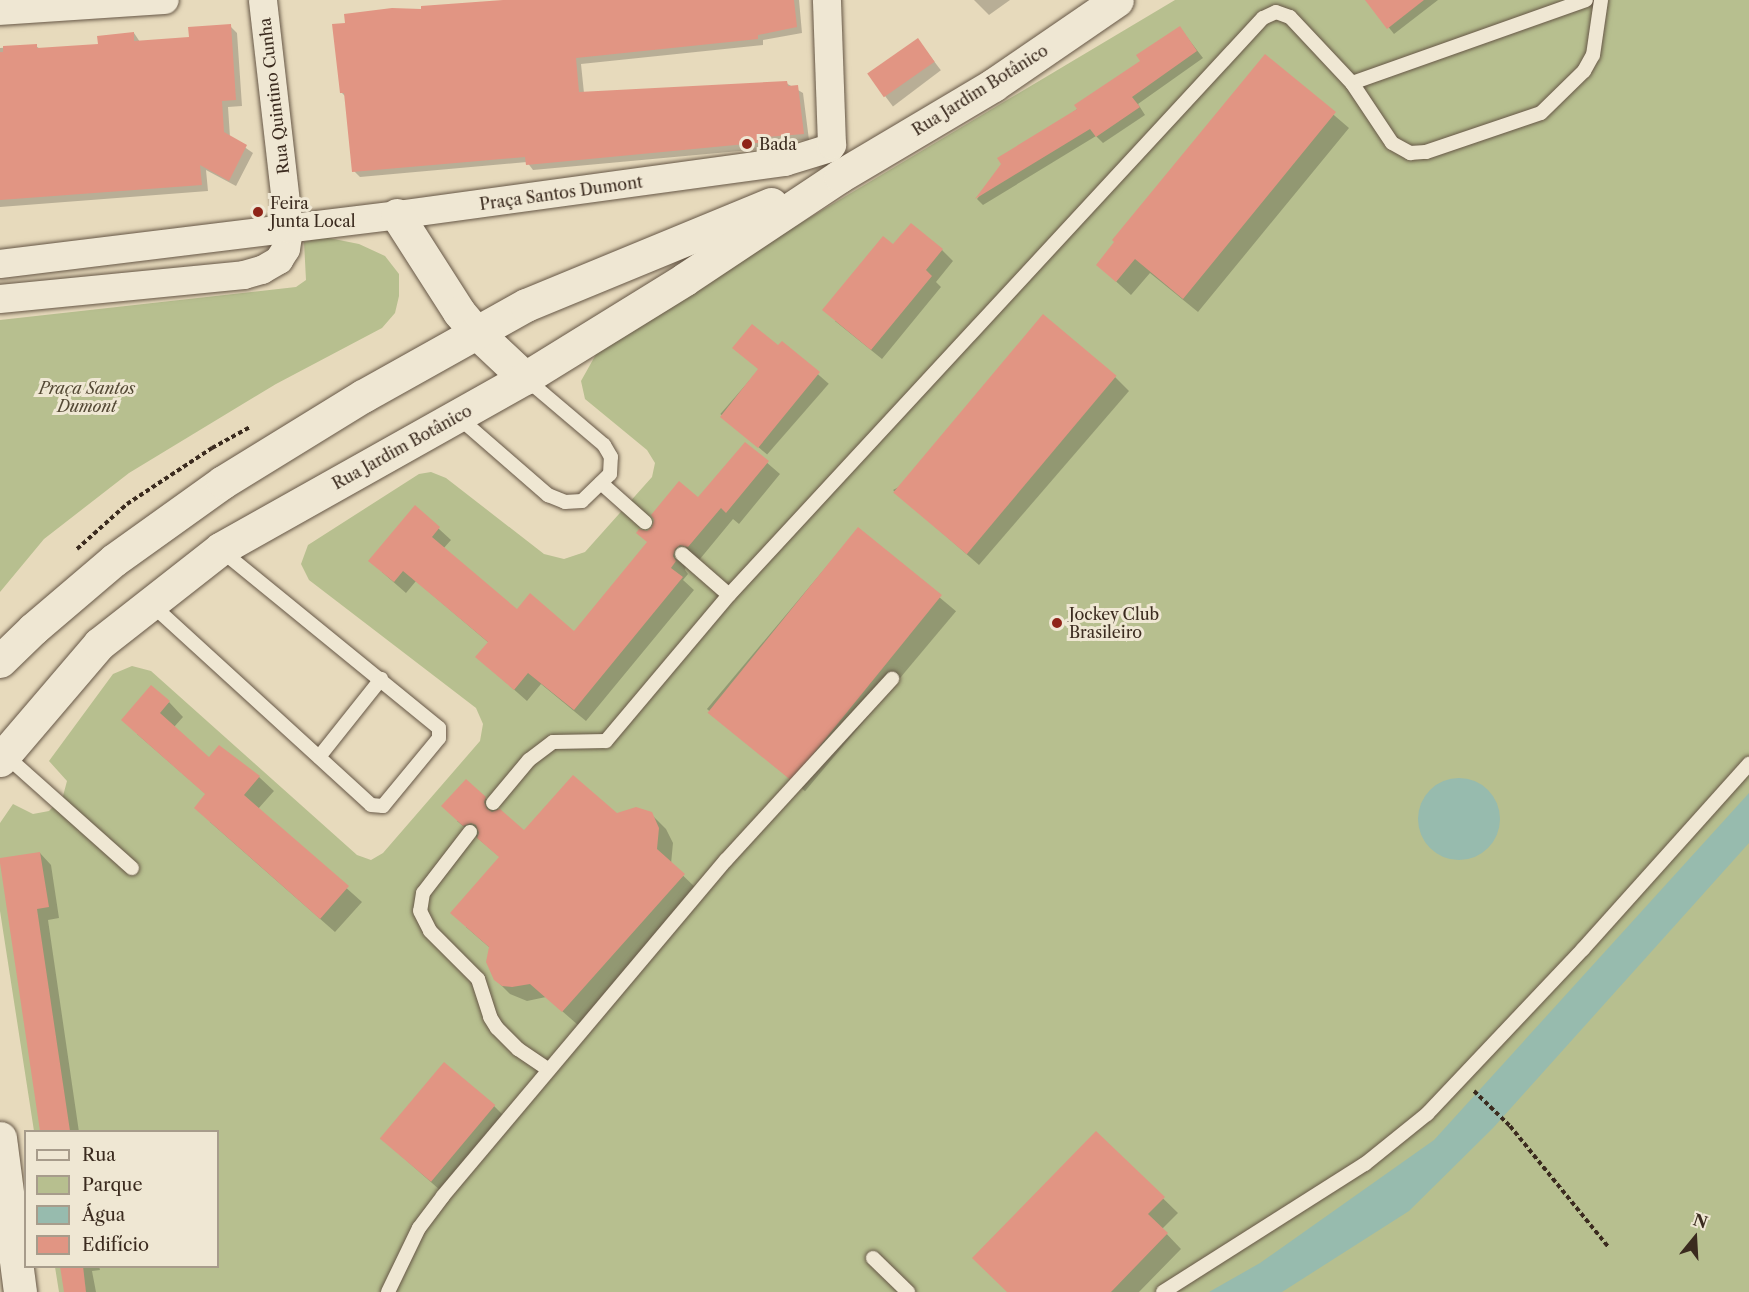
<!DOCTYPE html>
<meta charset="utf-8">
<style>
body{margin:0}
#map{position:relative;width:1749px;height:1292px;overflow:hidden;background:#e7dabc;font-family:"Libre Caslon Text",serif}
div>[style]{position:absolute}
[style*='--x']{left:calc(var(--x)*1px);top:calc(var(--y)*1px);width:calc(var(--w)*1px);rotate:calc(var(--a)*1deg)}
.green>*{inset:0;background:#b7bf8f}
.water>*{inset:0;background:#97bbae}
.round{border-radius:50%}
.shadow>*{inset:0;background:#0003;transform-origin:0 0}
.building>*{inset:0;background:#e19583;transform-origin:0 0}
.path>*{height:4px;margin-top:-2px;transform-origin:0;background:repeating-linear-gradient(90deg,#3b2b1f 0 4.5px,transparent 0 7.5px)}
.roads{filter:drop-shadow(0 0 2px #665746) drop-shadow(0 0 2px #665746)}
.lane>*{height:14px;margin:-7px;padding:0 7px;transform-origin:7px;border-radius:7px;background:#efe7d3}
.street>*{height:28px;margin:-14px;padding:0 14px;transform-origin:14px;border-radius:14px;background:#efe7d3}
.secondary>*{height:33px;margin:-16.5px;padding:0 16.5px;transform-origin:16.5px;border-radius:16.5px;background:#efe7d3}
.dots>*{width:16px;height:16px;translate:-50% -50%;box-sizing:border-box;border:3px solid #efe7d3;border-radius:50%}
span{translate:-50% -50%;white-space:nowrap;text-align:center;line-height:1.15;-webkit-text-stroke:6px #efe7d3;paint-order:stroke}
.street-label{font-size:16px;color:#3b2b1f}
.poi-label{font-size:16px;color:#3b2b1f}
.left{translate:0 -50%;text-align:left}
.park-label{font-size:16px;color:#544935;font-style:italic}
.legend{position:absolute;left:24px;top:1130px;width:195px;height:138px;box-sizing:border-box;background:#efe7d3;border:2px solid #a79c8b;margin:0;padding:8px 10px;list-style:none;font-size:18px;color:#3b2b1f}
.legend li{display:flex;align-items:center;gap:12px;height:30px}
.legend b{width:30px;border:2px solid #a79c8b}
.north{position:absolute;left:1665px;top:1208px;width:60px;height:60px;-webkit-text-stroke:4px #efe7d3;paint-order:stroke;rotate:18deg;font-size:16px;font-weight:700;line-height:24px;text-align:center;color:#3b2b1f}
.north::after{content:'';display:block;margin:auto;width:21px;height:27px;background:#3b2b1f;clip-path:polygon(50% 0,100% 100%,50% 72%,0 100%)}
</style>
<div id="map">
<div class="green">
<i style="clip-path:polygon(1175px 0,1749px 0,1749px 1292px,59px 1292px,55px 1267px,218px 1266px,218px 1132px,34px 1131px,0 911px,0 823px,13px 804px,33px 814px,49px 811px,63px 796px,67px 781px,49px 761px,113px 674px,132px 666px,151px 671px,357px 855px,371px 860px,383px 853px,480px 741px,483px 724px,476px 708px,309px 580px,301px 564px,308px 545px,419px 474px,431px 472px,446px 478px,544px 554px,564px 559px,585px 552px,652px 477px,655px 463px,647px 450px,585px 399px,581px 381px,604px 340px)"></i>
<i style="clip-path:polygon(324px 237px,359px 244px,385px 256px,399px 274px,399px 296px,395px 313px,382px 328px,276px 384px,129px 473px,44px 539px,0 592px,0 320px,296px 287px,306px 280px,304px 242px)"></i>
</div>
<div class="water">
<i class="round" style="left:1418px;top:778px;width:82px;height:82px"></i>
<i style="clip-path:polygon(1749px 793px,1749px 843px,1493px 1128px,1409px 1211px,1282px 1292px,1209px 1292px,1260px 1263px,1434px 1140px)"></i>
</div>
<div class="shadow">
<i style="clip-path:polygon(518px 0,799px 0,802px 33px,763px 40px,763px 45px,581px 64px,584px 93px,786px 83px,803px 93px,809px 140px,772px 142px,772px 148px,544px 169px,533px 170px,527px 162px,360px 177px,354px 171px,346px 97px,341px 92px,423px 10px)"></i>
<i style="clip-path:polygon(974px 0,1010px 0,989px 15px)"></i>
<i style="clip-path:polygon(1367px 0,1438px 0,1394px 34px)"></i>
<i style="clip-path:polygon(230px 26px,237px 33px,242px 106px,228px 107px,230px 137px,253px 153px,236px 186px,206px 170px,208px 191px,0 207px,0 48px,36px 46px,40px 49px,99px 46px,134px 33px,140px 42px,191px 38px)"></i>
<i style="clip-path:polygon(1180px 28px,1203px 58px,1138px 104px,1145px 115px,1103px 143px,1096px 136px,983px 205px,977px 199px,1003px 164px,1142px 61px)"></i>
<i style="left:918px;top:40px;width:38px;height:60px;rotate:53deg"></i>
<i style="clip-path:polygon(1265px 56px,1349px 128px,1198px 312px,1150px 273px,1131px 295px,1098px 265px)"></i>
<i style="clip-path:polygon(893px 246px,942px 250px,953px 261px,936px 282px,941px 287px,882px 359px,835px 321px)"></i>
<i style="left:782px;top:343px;width:62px;height:94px;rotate:41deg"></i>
<i style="clip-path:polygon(1115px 377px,1129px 391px,979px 565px,893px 490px)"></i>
<i style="clip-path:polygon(745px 444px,780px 474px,739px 524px,733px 519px,700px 559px,692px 557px,687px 561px,685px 570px,688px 574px,683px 580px,694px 590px,586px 721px,541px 684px,527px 701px,477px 657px,489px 643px,416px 581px,406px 593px,382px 572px,415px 507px,451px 540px,443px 549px,517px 611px,574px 633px,649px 543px,648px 532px,699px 499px)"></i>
<i style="left:858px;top:529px;width:128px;height:235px;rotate:40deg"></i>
<i style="clip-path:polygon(169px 702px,183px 717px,174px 727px,209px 759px,219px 747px,259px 777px,274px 791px,258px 809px,362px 902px,335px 932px,210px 822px,207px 795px,137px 734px)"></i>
<i style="clip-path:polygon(485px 798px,524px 832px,616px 815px,651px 814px,666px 829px,673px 843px,671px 864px,698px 890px,578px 1025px,546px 997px,527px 1001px,510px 994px,495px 979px,490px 948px,466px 927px,501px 858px,457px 821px)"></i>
<i style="clip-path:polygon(40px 853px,51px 865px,59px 918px,48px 920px,79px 1132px,42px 1132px,1px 859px)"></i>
<i style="clip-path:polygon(494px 1106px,504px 1116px,441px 1191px,381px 1138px)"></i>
<i style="clip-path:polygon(1096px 1133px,1178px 1213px,1162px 1229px,1181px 1249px,1139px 1292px,1009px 1292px)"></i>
<i style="clip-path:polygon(62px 1266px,99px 1266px,100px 1270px,92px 1271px,96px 1292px,66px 1292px)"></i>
</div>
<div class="building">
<i style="clip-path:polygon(503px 0,794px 0,797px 27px,758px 35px,758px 39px,576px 58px,579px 92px,787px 81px,788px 86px,798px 85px,804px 134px,767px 137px,767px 142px,537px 164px,526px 165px,525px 157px,352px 172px,344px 93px,340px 93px,332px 24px,345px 23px,344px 14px,392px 8px,421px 9px,421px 6px)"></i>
<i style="clip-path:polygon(1365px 0,1424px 0,1387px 29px)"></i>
<i style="clip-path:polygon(231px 24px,236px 100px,222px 101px,224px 132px,247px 145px,229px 181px,200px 165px,202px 185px,0 200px,0 52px,3px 52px,3px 46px,37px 44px,37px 48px,98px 44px,97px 36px,134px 32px,134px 41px,189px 37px,188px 27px)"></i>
<i style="clip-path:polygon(1180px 26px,1197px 51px,1132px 97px,1140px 107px,1096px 137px,1090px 129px,975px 199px,1001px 164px,997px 158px,1077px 109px,1074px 105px,1140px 61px,1136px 55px)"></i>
<i style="left:918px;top:38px;width:29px;height:62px;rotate:55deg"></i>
<i style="clip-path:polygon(1265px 54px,1336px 112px,1183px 299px,1135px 259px,1116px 282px,1096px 265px,1114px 242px,1112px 240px)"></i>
<i style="clip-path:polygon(911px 223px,943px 249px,926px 270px,932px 276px,871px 350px,822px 310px,883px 236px,893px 244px)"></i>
<i style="left:1043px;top:314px;width:96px;height:233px;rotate:40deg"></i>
<i style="clip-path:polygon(752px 324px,778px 345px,782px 341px,820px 372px,758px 448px,720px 417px,758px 369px,732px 348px)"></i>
<i style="clip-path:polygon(745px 442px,769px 461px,726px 513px,721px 508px,688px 547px,680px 545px,675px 549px,673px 556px,676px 561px,671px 568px,683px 577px,574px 710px,528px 673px,514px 690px,475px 657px,488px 642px,403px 571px,394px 582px,368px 561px,415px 505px,440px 527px,432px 537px,517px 609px,530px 593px,574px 631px,647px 542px,636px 533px,639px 529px,647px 531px,652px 527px,654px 520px,651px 515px,679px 481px,698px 497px)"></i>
<i style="left:858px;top:527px;width:108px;height:239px;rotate:39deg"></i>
<i style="clip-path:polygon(151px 685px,170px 701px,160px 713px,209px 757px,219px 745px,260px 776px,244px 795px,349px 886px,320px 919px,194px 808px,205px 794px,121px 720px)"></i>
<i style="clip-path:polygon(573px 775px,617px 813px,636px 807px,652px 812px,659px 828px,657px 849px,685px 874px,562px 1012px,530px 984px,512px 987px,502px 986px,494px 980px,486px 962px,489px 947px,450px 913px,499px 857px,477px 838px,479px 833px,476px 825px,471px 823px,463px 826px,441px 806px,466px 779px,486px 797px,484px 802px,487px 809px,492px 812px,500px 809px,524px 830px)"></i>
<i style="clip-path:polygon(40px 852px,49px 907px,37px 909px,70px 1131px,40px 1131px,0 863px,0 858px)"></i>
<i style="left:444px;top:1062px;width:67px;height:100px;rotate:40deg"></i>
<i style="clip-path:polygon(1096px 1131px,1165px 1197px,1148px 1214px,1168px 1233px,1111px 1292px,1007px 1292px,972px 1258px)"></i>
<i style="clip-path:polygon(60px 1266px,83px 1266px,86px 1292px,64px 1292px)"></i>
</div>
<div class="path">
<i style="--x:77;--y:549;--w:67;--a:-42"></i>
<i style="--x:127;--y:504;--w:102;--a:-33.4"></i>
<i style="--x:212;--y:448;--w:43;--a:-28.9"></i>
<i style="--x:1474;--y:1091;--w:50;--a:44.2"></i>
<i style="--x:1510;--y:1126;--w:157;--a:50.9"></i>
</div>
<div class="roads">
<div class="lane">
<i style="--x:1352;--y:83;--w:72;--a:56.3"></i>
<i style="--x:1392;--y:143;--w:21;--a:29"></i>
<i style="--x:1410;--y:153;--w:16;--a:-4"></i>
<i style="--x:1426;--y:152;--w:121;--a:-18.7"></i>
<i style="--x:1541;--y:113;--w:60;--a:-44.3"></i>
<i style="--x:1584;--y:71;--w:18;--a:-61"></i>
<i style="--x:1593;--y:55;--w:56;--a:-81.7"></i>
<i style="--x:457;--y:416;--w:121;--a:41"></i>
<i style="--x:548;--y:495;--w:18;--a:22"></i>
<i style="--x:565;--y:502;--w:17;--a:-3"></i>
<i style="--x:582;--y:501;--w:39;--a:-44"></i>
<i style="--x:610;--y:474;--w:17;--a:-87"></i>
<i style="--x:611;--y:457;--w:14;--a:-120"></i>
<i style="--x:604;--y:445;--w:104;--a:-139.7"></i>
<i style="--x:601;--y:483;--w:59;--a:41.6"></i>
<i style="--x:682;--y:554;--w:62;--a:41.1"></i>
<i style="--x:150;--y:603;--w:299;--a:42.4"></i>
<i style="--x:371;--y:805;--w:12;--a:5"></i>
<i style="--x:383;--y:806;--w:88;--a:-50.5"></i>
<i style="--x:439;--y:738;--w:10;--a:-90"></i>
<i style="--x:439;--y:728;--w:281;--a:-140.8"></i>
<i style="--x:5;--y:755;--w:170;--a:41.7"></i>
<i style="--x:319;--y:757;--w:100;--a:-51.5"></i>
<i style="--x:493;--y:803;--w:56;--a:-50.1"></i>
<i style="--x:529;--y:760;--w:30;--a:-37"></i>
<i style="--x:553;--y:742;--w:53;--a:-1.1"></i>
<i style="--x:606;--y:741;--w:191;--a:-49.9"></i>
<i style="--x:729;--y:595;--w:786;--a:-47.22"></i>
<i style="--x:1263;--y:18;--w:14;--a:-25"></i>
<i style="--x:1276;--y:12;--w:15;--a:20"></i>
<i style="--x:1290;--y:17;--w:91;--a:46.8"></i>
<i style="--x:1352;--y:83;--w:248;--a:-19.5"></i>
<i style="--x:470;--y:832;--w:77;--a:127.6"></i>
<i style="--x:423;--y:893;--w:18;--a:99"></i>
<i style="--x:420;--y:911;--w:22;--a:63"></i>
<i style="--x:430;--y:931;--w:68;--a:45"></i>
<i style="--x:478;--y:979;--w:40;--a:72"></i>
<i style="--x:490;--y:1017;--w:13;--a:58"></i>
<i style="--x:497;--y:1028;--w:30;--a:45"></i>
<i style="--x:518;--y:1049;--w:37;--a:34"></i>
<i style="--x:873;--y:1258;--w:49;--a:44.2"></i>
<i style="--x:388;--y:1292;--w:71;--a:-64.2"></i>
<i style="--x:419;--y:1228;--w:40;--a:-53"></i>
<i style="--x:443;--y:1196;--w:439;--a:-49.9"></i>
<i style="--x:726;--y:860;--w:246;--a:-47.5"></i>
<i style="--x:1163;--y:1292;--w:239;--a:-32.4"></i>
<i style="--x:1365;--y:1164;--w:80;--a:-38.9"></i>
<i style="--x:1427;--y:1114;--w:227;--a:-46.6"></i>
<i style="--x:1583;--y:949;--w:249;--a:-48.1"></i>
</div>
<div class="street">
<i style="--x:0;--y:11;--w:165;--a:-3.8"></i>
<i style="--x:0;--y:264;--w:400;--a:-7"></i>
<i style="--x:397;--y:215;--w:392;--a:-7.8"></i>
<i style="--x:785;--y:162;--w:47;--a:-17.3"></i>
<i style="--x:830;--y:148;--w:4;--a:-56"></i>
<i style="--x:832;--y:145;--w:145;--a:-92"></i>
<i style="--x:0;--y:299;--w:245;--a:-5.6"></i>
<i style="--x:244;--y:275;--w:19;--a:-16"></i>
<i style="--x:262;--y:270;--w:20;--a:-30"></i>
<i style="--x:279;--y:260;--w:13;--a:-58"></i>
<i style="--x:286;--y:249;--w:20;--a:-81"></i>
<i style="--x:289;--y:229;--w:230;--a:-96.5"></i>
</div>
<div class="secondary">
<i style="--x:397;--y:215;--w:115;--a:57.4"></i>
<i style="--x:459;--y:312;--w:26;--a:50"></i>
<i style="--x:476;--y:332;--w:67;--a:43.2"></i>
<i style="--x:0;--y:661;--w:46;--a:-44.1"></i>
<i style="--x:33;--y:629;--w:106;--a:-40.4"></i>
<i style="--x:114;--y:560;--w:134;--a:-35.6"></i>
<i style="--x:223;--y:482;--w:164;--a:-31.6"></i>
<i style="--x:363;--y:396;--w:187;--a:-29.2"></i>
<i style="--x:526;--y:305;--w:265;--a:-22.4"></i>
<i style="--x:0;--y:760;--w:153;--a:-49.5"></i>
<i style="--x:99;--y:644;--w:154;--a:-38.1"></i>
<i style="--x:220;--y:549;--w:350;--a:-29.3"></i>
<i style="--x:525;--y:378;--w:188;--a:-31.7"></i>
<i style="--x:685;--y:279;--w:186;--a:-33.6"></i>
<i style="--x:840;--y:176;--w:178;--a:-30.7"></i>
<i style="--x:993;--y:85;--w:150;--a:-34.4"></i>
<i style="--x:0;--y:1138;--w:155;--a:82.6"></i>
</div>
</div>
<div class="dots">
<i style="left:747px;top:144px;background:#8f2418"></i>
<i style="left:258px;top:212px;background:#8f2418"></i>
<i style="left:1057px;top:623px;background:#8f2418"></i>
</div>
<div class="street-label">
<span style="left:980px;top:90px;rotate:-32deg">Rua Jardim Botânico</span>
<span style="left:274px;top:96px;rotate:-97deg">Rua Quintino Cunha</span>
<span style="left:561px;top:193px;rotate:-8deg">Praça Santos Dumont</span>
<span style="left:402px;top:447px;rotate:-29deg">Rua Jardim Botânico</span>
</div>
<div class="poi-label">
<span class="left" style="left:759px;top:144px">Bada</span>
<span class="left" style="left:270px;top:212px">Feira<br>Junta Local</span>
<span class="left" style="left:1069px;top:623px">Jockey Club<br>Brasileiro</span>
</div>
<div class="park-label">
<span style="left:87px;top:397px">Praça Santos<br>Dumont</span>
</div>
<ul class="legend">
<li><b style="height:8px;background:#efe7d3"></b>Rua</li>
<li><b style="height:16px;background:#b7bf8f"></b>Parque</li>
<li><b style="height:16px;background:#97bbae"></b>Água</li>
<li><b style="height:16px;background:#e19583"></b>Edifício</li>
</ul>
<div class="north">N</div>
</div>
